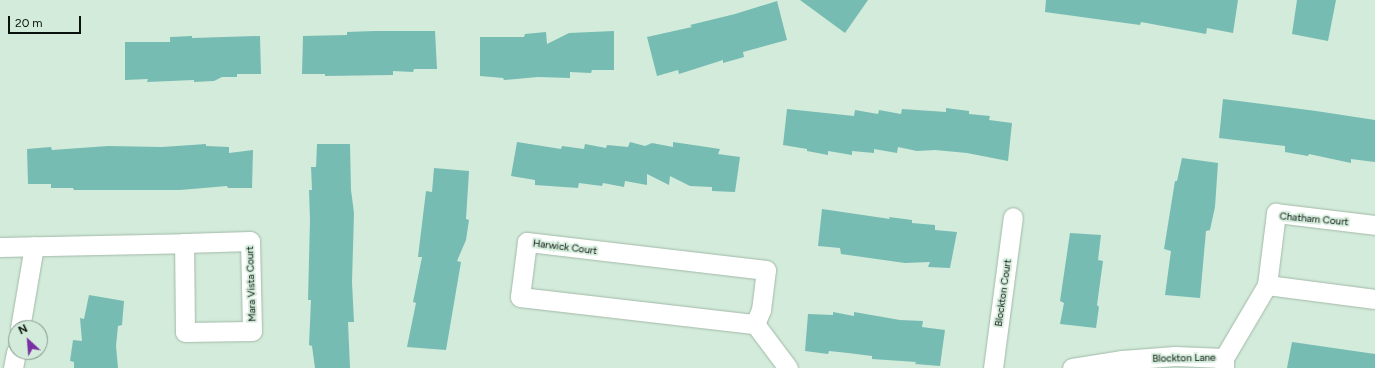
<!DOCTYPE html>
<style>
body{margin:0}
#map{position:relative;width:1375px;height:368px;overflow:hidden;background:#d3ebda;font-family:Figtree,sans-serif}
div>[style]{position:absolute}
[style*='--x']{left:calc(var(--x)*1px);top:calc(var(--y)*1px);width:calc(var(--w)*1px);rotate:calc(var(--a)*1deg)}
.building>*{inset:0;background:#76bcb3}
.roads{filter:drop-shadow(0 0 1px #a2b9a8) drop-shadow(0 0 1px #a2b9a8)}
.minor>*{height:19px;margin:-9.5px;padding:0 9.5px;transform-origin:9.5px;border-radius:9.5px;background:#fff}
span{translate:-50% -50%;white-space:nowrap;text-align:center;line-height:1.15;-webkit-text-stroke:3.5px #d3ebda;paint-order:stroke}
.street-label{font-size:10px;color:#0a120d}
.north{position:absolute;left:8px;top:320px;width:40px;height:40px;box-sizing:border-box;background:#d3ebda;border:1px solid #839488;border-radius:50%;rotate:334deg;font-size:11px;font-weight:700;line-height:16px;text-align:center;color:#0a120d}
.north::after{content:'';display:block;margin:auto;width:14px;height:18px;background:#7930a3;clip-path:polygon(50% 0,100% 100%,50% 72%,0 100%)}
.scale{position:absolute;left:8px;top:16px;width:73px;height:18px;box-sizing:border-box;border:2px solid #0a120d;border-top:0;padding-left:5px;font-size:12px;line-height:14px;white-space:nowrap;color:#0a120d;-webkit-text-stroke:3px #d3ebda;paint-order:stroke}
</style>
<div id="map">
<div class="building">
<i style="clip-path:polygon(800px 0,868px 0,845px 33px)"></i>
<i style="clip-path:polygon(1046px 0,1238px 0,1233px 33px,1207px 28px,1206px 34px,1141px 22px,1140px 25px,1045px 12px)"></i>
<i style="clip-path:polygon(1297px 0,1336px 0,1328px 41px,1292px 34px)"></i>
<i style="clip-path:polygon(777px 1px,787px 40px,743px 52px,744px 57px,723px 63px,723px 60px,679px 74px,678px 70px,657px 76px,647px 37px,692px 27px,690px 25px,735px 14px)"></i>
<i style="clip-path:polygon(374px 31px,435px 31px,437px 69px,414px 69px,413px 72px,393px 71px,393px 75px,325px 76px,325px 74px,302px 74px,303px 36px,347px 35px,347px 32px)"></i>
<i style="clip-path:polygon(614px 31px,614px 70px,592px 70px,591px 73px,570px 72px,570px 78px,538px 77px,504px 80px,503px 78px,480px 76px,480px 37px,524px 37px,525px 34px,546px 32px,547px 44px,569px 33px)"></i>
<i style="clip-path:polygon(192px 36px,192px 38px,260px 36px,261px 74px,237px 74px,237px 77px,222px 77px,214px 81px,194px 82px,194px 80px,147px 82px,148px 79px,125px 80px,125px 42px,170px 42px,170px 37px)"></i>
<i style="clip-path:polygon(1223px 99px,1316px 111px,1375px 120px,1375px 162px,1351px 159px,1351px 163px,1309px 154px,1308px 156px,1285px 152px,1285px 146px,1219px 138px)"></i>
<i style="clip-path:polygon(946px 108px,969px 111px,969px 114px,990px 116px,989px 120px,1012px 123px,1008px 161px,967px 153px,935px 150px,917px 151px,898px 147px,897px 153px,874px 149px,874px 153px,852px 151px,852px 155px,828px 151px,828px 155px,807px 151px,807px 149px,783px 145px,787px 109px,854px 116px,855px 110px,878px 114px,879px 110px,901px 114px,902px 109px,946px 112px)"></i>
<i style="clip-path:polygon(517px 142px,561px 149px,562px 146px,584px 149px,585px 144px,606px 148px,607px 145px,628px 147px,630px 142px,645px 146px,652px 143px,673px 147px,673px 142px,720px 149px,718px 154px,740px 157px,735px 192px,712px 191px,712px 187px,690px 186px,670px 176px,669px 185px,647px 174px,647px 185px,625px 181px,624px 187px,603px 183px,602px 186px,579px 183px,578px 188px,535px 185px,535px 180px,511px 176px)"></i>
<i style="clip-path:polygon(206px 144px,206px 146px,229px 147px,229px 153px,253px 150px,252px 188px,228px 188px,227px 186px,180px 190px,74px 190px,73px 188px,51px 188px,51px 184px,28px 184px,27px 149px,51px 147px,52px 150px,108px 146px,162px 147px)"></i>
<i style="clip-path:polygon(317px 144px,350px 144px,351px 190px,354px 213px,352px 282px,354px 322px,348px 322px,350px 368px,315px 368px,312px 346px,309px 345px,311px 300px,308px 300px,310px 220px,309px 190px,312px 190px,311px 167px,316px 167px)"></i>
<i style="clip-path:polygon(1182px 158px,1218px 163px,1215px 207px,1210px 230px,1206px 231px,1200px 298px,1165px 295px,1171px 251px,1164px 249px,1175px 181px,1177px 181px)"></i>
<i style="clip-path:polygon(434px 168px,469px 171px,466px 219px,469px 220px,466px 240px,457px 261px,461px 262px,446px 350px,407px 347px,416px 303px,413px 302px,422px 257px,418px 257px,426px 191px,432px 192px)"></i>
<i style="clip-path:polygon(822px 209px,890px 219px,889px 217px,912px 220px,912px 223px,935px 225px,935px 230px,957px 232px,950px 268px,928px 267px,930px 262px,905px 263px,841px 254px,840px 248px,818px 246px)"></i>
<i style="clip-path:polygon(1070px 233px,1101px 235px,1098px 260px,1103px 261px,1097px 305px,1099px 307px,1096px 328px,1060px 324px,1064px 303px,1060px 301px)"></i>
<i style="clip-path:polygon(89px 295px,124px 301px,122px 325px,118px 326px,116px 346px,118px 368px,74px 368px,74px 362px,70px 361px,73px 340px,82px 341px,80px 318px,84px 319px)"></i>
<i style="clip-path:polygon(833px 312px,854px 316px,854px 312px,900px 320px,923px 321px,922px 327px,945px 330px,940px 366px,915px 364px,916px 362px,872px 359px,872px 356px,848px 353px,829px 351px,828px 354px,805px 351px,808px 314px,833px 315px)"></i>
<i style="clip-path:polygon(1292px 342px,1375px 354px,1375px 368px,1287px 368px)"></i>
</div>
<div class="roads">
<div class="minor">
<i style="--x:0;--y:247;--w:184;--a:-1.2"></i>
<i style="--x:184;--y:243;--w:66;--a:-1.7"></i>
<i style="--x:250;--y:241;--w:90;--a:88.7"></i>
<i style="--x:252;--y:331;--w:67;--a:179.1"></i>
<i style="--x:185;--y:332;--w:89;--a:-90.6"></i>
<i style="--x:1267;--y:285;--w:109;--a:7.4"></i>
<i style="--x:755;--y:324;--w:15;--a:-67"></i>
<i style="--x:761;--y:310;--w:40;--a:-82.9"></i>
<i style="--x:766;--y:270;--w:241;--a:-173.3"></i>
<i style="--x:527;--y:242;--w:55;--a:97.3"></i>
<i style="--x:520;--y:297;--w:237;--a:6.6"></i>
<i style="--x:755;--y:324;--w:55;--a:53.1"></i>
<i style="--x:20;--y:328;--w:83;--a:-80.3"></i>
<i style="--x:13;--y:368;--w:16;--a:-79"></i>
<i style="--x:993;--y:368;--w:152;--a:-82.5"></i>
<i style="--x:1072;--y:368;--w:51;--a:-9.1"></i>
<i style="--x:1122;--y:360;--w:53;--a:-4.3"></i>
<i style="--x:1175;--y:356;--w:49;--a:2.3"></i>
<i style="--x:1224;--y:368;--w:10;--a:-90"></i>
<i style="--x:1224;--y:358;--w:85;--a:-59.5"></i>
<i style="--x:1267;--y:285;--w:73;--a:-82.9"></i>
<i style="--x:1276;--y:213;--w:100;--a:6.9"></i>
</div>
</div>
<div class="street-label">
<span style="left:1314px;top:219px;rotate:5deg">Chatham Court</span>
<span style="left:565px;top:247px;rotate:7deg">Harwick Court</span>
<span style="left:251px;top:284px;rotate:-92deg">Mara Vista Court</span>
<span style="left:1003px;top:293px;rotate:-82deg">Blockton Court</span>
<span style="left:1184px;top:358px;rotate:-1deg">Blockton Lane</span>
</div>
<div class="north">N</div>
<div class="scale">20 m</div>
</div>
